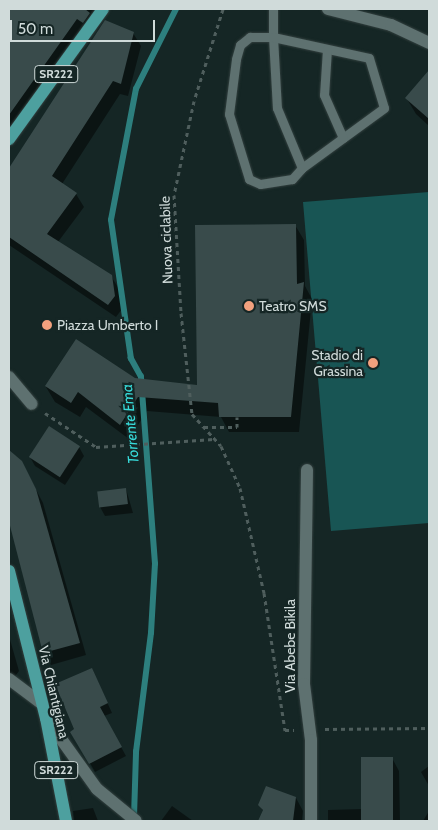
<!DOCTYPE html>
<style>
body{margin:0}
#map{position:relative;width:438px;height:830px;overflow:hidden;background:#152625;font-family:Cabin,sans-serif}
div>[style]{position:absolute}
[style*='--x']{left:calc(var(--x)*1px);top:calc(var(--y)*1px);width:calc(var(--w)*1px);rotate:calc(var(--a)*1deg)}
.green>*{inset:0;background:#185554}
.shadow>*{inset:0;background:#0007}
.stream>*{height:5.5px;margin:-2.75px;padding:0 2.75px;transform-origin:2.75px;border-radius:2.75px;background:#2d7f7e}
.building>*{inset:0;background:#394b4b;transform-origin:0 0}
.path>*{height:3px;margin-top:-1.5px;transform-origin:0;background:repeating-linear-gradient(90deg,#4f5e5d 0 4px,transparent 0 8px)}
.roads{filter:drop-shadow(0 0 1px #33403f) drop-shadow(0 0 1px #33403f)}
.lane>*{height:9px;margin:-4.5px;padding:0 4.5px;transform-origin:4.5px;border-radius:4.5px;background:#5e7170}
.street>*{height:12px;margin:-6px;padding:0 6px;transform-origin:6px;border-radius:6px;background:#5e7170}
.secondary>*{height:12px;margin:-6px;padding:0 6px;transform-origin:6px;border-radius:6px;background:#5e7170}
.primary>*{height:12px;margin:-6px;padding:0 6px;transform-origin:6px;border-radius:6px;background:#4da09f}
.dots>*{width:14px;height:14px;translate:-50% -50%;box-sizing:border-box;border:2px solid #152625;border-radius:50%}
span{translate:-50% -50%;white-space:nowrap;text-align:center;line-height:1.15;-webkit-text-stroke:4.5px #152625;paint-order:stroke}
.shield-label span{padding:1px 4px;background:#152625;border:1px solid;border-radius:4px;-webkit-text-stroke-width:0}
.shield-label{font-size:12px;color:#d0dbda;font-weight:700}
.street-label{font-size:14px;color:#d0dbda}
.poi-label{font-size:14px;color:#d0dbda}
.left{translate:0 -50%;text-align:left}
.right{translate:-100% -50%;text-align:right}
.water-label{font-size:15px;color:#37dad9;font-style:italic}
.frame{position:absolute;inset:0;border:10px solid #d0dbda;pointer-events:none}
.scale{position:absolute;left:10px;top:20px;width:145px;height:22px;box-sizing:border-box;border:2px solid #d0dbda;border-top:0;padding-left:6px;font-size:15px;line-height:18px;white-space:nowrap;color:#d0dbda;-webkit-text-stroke:4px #152625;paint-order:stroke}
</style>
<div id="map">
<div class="green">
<i style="clip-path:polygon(429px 192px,429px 523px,331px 531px,303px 202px)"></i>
</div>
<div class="shadow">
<i style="clip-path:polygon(9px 9px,104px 9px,9px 139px,9px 64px,16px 54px,9px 49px)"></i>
<i style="clip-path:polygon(133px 33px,141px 46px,128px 96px,120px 94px,62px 184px,76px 194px,84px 207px,58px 242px,111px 276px,119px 289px,122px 309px,116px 317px,9px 245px,9px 171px,99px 35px)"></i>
<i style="clip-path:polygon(429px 72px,429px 126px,416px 114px,407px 99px)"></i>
<i style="clip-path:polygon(295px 225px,304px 240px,305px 286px,312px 299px,299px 432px,229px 432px,221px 417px,147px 411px,129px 439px,86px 407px,80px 417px,55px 402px,46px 387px,134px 379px,198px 386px)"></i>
<i style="clip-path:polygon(79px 447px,84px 456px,65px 485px,35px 466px,30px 457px)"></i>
<i style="clip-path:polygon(9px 452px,21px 461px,43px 503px,86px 655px,51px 665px,44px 653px,9px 512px)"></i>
<i style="clip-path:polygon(126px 489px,133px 513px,105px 516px,100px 507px)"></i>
<i style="clip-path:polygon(9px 636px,19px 671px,13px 679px,9px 677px)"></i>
<i style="clip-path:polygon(92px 669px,112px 713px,104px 716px,126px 756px,95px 772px,72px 732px,76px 730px)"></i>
<i style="clip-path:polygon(392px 758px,399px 771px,400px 821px,328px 821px,328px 810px,362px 809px)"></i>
<i style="clip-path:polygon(429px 766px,429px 786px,421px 772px)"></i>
<i style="clip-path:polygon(296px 798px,303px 811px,302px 821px,260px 821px,264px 812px,259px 805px)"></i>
<i style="clip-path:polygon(172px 806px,193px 821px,161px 821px)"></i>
<i style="clip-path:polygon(93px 808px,98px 821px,74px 821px,73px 811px)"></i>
<i style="clip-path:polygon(429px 811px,429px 821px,423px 821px)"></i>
</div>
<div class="stream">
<i style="--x:134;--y:817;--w:65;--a:-88.2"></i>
<i style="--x:136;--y:752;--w:120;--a:-82.8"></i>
<i style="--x:151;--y:633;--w:69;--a:-86.7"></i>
<i style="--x:155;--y:564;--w:188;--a:-94.3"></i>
<i style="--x:141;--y:377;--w:21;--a:-119"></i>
<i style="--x:131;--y:359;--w:140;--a:-98.2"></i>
<i style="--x:111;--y:220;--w:133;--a:-79.2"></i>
<i style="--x:136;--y:89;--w:89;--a:-63.4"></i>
</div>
<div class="building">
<i style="clip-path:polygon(9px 9px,85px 9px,90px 13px,83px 23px,77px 19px,9px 115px)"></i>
<i style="clip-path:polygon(105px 20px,134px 32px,121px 84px,113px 81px,52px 176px,77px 193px,47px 234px,112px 275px,115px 296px,108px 305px,9px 237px,9px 168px)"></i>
<i style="clip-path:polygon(429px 70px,429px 119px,405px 98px)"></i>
<i style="clip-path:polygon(296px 224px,297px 284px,304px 282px,291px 417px,219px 417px,218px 403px,138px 397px,120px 425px,78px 392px,71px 403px,45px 386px,76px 339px,135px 378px,197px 385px,195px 225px)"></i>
<i style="left:49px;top:426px;width:37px;height:37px;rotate:33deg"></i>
<i style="clip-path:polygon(9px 450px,22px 461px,36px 489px,80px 643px,43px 653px,9px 522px)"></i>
<i style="left:126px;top:488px;width:16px;height:29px;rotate:83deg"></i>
<i style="clip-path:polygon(92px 668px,108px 703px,100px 707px,122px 747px,89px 764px,70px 732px,74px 729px,55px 684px)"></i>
<i style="left:361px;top:757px;width:32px;height:64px"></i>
<i style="clip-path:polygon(266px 786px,296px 797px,293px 821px,258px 821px,263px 810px,258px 805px)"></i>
</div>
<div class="path">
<i style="--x:223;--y:9;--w:96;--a:107.5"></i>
<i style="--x:194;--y:101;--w:96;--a:102"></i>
<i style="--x:174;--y:195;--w:118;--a:86.6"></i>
<i style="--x:181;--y:313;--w:102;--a:83.8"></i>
<i style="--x:192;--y:414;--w:43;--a:47.8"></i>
<i style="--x:221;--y:446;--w:46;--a:65.7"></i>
<i style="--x:240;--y:488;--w:108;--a:77.1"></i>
<i style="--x:264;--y:593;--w:139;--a:81.3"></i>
<i style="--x:285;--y:730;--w:9;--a:0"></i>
<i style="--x:45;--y:413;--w:61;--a:33.7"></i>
<i style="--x:96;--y:447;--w:118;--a:-3.9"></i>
<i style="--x:204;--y:427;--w:33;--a:0"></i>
<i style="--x:237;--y:427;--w:10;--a:-90"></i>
<i style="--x:325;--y:729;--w:104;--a:-0.6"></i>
</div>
<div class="roads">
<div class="lane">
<i style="--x:273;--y:9;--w:28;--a:90"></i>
<i style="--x:273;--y:37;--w:71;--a:86.8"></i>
<i style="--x:277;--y:108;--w:65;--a:67.4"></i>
<i style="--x:302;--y:168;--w:15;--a:132"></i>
<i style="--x:292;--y:179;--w:32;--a:171"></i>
<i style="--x:260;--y:184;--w:12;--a:-156"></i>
<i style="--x:249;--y:179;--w:68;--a:-107.1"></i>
<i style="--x:229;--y:114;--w:55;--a:-82.7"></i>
<i style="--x:236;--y:59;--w:15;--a:-74"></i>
<i style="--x:240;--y:45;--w:13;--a:-39"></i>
<i style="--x:250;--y:37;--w:23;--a:0"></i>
<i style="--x:273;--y:37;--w:98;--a:12.3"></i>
<i style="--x:369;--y:58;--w:52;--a:73.3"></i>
<i style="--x:384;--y:108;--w:102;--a:143.8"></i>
<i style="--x:327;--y:49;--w:46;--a:93.7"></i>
<i style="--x:324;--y:95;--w:47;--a:66.2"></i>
</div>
<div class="street">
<i style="--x:328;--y:9;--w:65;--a:14.3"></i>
<i style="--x:391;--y:25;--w:42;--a:25.3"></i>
<i style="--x:9;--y:377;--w:35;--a:50"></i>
<i style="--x:307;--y:470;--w:214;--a:90.8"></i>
<i style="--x:304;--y:684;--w:56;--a:82.9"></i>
<i style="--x:311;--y:740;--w:81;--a:90"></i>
<i style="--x:9;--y:679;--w:40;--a:37"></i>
</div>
<div class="secondary">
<i style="--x:46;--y:718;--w:87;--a:54.3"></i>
<i style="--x:97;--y:789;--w:50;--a:39.4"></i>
</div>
<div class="primary">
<i style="--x:9;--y:139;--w:160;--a:-54.1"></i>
<i style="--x:9;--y:571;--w:152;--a:75.9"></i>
<i style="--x:46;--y:718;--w:105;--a:79"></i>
</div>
</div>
<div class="dots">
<i style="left:249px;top:306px;background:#f2a17e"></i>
<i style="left:47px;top:325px;background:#f2a17e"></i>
<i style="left:373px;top:363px;background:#f2a17e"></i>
</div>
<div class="shield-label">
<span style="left:56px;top:74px">SR222</span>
<span style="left:56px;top:770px">SR222</span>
</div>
<div class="street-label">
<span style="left:166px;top:240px;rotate:-92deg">Nuova ciclabile</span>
<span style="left:290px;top:646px;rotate:-90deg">Via Abebe Bikila</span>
<span style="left:54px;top:692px;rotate:77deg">Via Chiantigiana</span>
</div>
<div class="poi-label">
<span class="left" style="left:259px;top:306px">Teatro SMS</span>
<span class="left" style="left:57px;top:325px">Piazza Umberto I</span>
<span class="right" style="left:363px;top:363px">Stadio di<br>Grassina</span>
</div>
<div class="water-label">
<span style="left:131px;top:424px;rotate:-95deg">Torrente Ema</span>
</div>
<div class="frame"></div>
<div class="scale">50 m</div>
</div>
